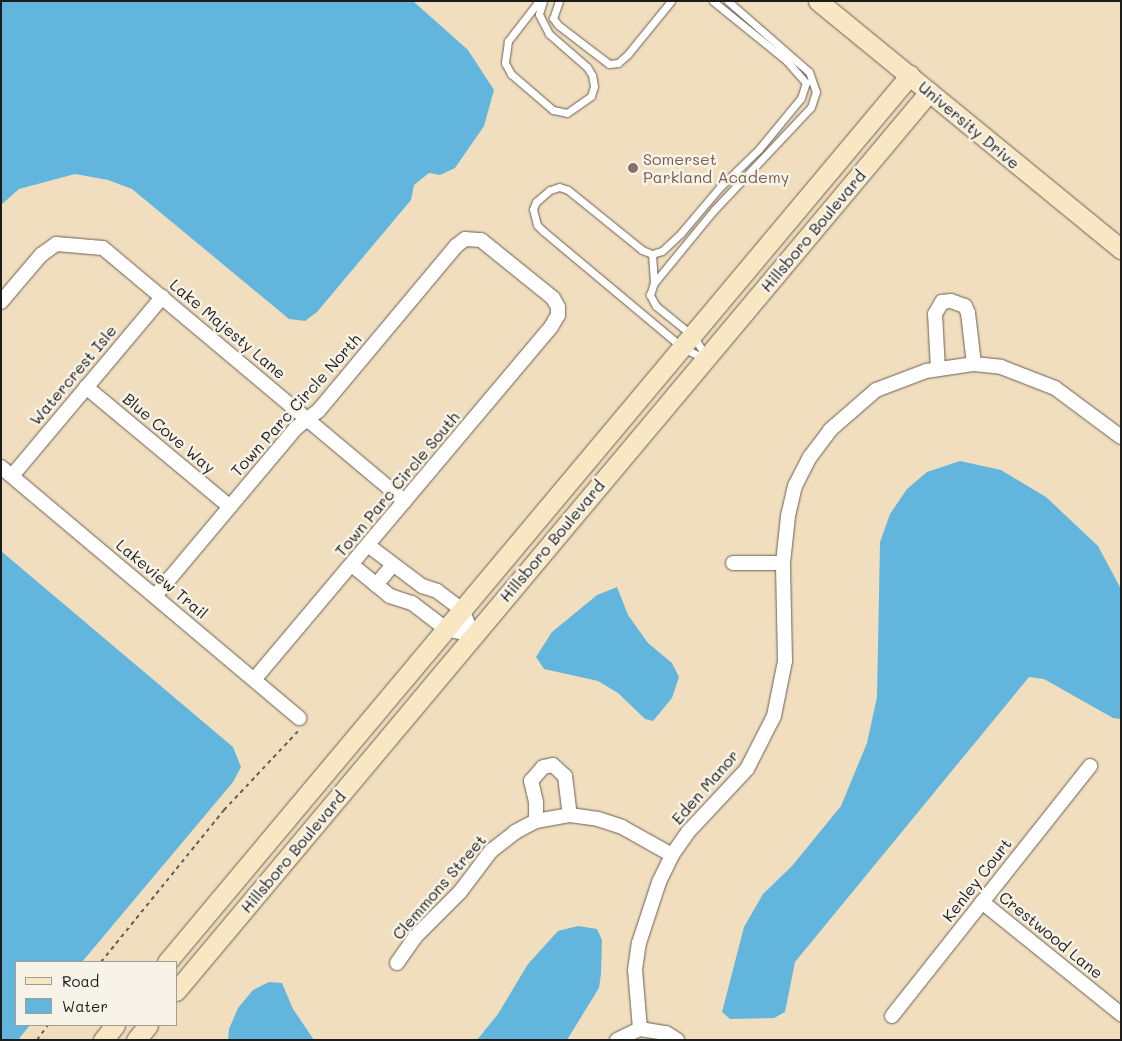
<!DOCTYPE html>
<style>
body{margin:0}
#map{position:relative;width:1122px;height:1041px;overflow:hidden;background:#f1debe;font-family:Mali,sans-serif}
div>[style]{position:absolute}
[style*='--x']{left:calc(var(--x)*1px);top:calc(var(--y)*1px);width:calc(var(--w)*1px);rotate:calc(var(--a)*1deg)}
.water>*{inset:0;background:#62b6de}
.path>*{height:2px;margin-top:-1px;transform-origin:0;background:repeating-linear-gradient(90deg,#676055 0 4px,transparent 0 8px)}
.roads{filter:drop-shadow(0 0 1px #676055) drop-shadow(0 0 1px #676055)}
.lane>*{height:7px;margin:-3.5px;padding:0 3.5px;transform-origin:3.5px;border-radius:3.5px;background:#fff}
.street>*{height:14px;margin:-7px;padding:0 7px;transform-origin:7px;border-radius:7px;background:#fff}
.secondary>*{height:19px;margin:-9.5px;padding:0 9.5px;transform-origin:9.5px;border-radius:9.5px;background:#f9e7c3}
.dots>*{width:14px;height:14px;translate:-50% -50%;box-sizing:border-box;border:2px solid #f7f3e8;border-radius:50%}
span{translate:-50% -50%;white-space:nowrap;text-align:center;line-height:1.15;-webkit-text-stroke:5px #f7f3e8;paint-order:stroke}
.street-label{font-size:16px;color:#1c1c1c}
.education-label{font-size:16px;color:#785e54}
.left{translate:0 -50%;text-align:left}
.frame{position:absolute;inset:0;border:2px solid #1c1c1c;pointer-events:none}
.legend{position:absolute;left:15px;top:961px;width:162px;height:65px;box-sizing:border-box;background:#f7f3e8;border:1px solid #9f9d96;margin:0;padding:6px 9px;list-style:none;font-size:15px;color:#1c1c1c}
.legend li{display:flex;align-items:center;gap:10px;height:25px}
.legend b{width:25px;border:1px solid #9f9d96}
</style>
<div id="map">
<div class="water">
<i style="clip-path:polygon(1px 1px,413px 1px,468px 50px,494px 90px,484px 126px,455px 168px,440px 175px,429px 173px,414px 185px,411px 200px,317px 312px,305px 321px,289px 319px,132px 189px,108px 180px,75px 174px,19px 189px,1px 205px)"></i>
<i style="clip-path:polygon(960px 461px,1001px 470px,1046px 497px,1098px 546px,1121px 589px,1121px 719px,1113px 718px,1044px 679px,1029px 677px,795px 962px,785px 1012px,774px 1018px,730px 1019px,722px 1012px,744px 927px,763px 894px,792px 866px,841px 806px,867px 743px,877px 697px,880px 542px,890px 514px,907px 489px,927px 472px)"></i>
<i style="clip-path:polygon(1px 551px,233px 747px,241px 767px,233px 782px,82px 962px,16px 962px,16px 1025px,30px 1025px,18px 1040px,1px 1040px)"></i>
<i style="clip-path:polygon(617px 587px,628px 615px,648px 643px,672px 663px,679px 677px,672px 698px,653px 721px,645px 719px,618px 693px,598px 681px,544px 669px,536px 657px,552px 632px,597px 595px)"></i>
<i style="clip-path:polygon(578px 926px,597px 929px,602px 940px,601px 974px,599px 988px,567px 1040px,477px 1040px,498px 1014px,528px 964px,558px 931px)"></i>
<i style="clip-path:polygon(269px 982px,282px 983px,293px 1009px,314px 1040px,228px 1040px,229px 1029px,238px 1008px,253px 990px)"></i>
</div>
<div class="path">
<i style="--x:101;--y:962;--w:196;--a:-51"></i>
<i style="--x:224;--y:810;--w:110;--a:-46.8"></i>
<i style="--x:37;--y:1040;--w:19;--a:-54"></i>
</div>
<div class="roads">
<div class="lane">
<i style="--x:539;--y:1;--w:51;--a:127.8"></i>
<i style="--x:508;--y:41;--w:22;--a:98"></i>
<i style="--x:505;--y:63;--w:13;--a:61"></i>
<i style="--x:511;--y:74;--w:55;--a:40.6"></i>
<i style="--x:553;--y:110;--w:14;--a:12"></i>
<i style="--x:567;--y:113;--w:29;--a:-35"></i>
<i style="--x:591;--y:96;--w:10;--a:-73"></i>
<i style="--x:594;--y:86;--w:11;--a:-100"></i>
<i style="--x:592;--y:75;--w:9;--a:-122"></i>
<i style="--x:587;--y:67;--w:50;--a:-139"></i>
<i style="--x:549;--y:34;--w:22;--a:-117"></i>
<i style="--x:539;--y:14;--w:14;--a:-73"></i>
<i style="--x:559;--y:1;--w:18;--a:109"></i>
<i style="--x:553;--y:18;--w:9;--a:54"></i>
<i style="--x:558;--y:25;--w:64;--a:37.4"></i>
<i style="--x:609;--y:64;--w:9;--a:-6"></i>
<i style="--x:618;--y:63;--w:13;--a:-42"></i>
<i style="--x:628;--y:54;--w:68;--a:-50.9"></i>
<i style="--x:652;--y:254;--w:29;--a:86"></i>
<i style="--x:706;--y:356;--w:24;--a:-123"></i>
<i style="--x:693;--y:336;--w:48;--a:-141"></i>
<i style="--x:656;--y:306;--w:13;--a:-119"></i>
<i style="--x:650;--y:295;--w:13;--a:-72"></i>
<i style="--x:654;--y:283;--w:94;--a:-50.6"></i>
<i style="--x:714;--y:210;--w:141;--a:-46.7"></i>
<i style="--x:811;--y:107;--w:16;--a:-72"></i>
<i style="--x:816;--y:92;--w:21;--a:-109"></i>
<i style="--x:809;--y:72;--w:108;--a:-138.8"></i>
<i style="--x:704;--y:358;--w:23;--a:-155"></i>
<i style="--x:683;--y:348;--w:182;--a:-140.1"></i>
<i style="--x:543;--y:231;--w:8;--a:-135"></i>
<i style="--x:537;--y:225;--w:16;--a:-104"></i>
<i style="--x:533;--y:209;--w:8;--a:-67"></i>
<i style="--x:536;--y:202;--w:18;--a:-41"></i>
<i style="--x:550;--y:190;--w:9;--a:-18"></i>
<i style="--x:559;--y:187;--w:9;--a:18"></i>
<i style="--x:568;--y:190;--w:95;--a:39"></i>
<i style="--x:642;--y:250;--w:11;--a:22"></i>
<i style="--x:652;--y:254;--w:10;--a:-17"></i>
<i style="--x:662;--y:251;--w:26;--a:-43"></i>
<i style="--x:681;--y:233;--w:59;--a:-49.8"></i>
<i style="--x:719;--y:188;--w:56;--a:-44.3"></i>
<i style="--x:759;--y:149;--w:66;--a:-50.5"></i>
<i style="--x:801;--y:98;--w:16;--a:-72"></i>
<i style="--x:806;--y:83;--w:29;--a:-131"></i>
<i style="--x:787;--y:61;--w:95;--a:-141"></i>
</div>
<div class="street">
<i style="--x:1;--y:302;--w:62;--a:-49.6"></i>
<i style="--x:41;--y:255;--w:19;--a:-36"></i>
<i style="--x:56;--y:244;--w:47;--a:4.9"></i>
<i style="--x:103;--y:248;--w:394;--a:40"></i>
<i style="--x:938;--y:369;--w:55;--a:-93.1"></i>
<i style="--x:935;--y:314;--w:14;--a:-60"></i>
<i style="--x:942;--y:302;--w:9;--a:-6"></i>
<i style="--x:951;--y:301;--w:15;--a:20"></i>
<i style="--x:965;--y:306;--w:8;--a:67"></i>
<i style="--x:968;--y:313;--w:51;--a:83.3"></i>
<i style="--x:86;--y:387;--w:187;--a:39.8"></i>
<i style="--x:1;--y:467;--w:390;--a:40.1"></i>
<i style="--x:12;--y:476;--w:234;--a:-50"></i>
<i style="--x:369;--y:546;--w:66;--a:37"></i>
<i style="--x:422;--y:586;--w:16;--a:18"></i>
<i style="--x:437;--y:591;--w:31;--a:37"></i>
<i style="--x:462;--y:610;--w:27;--a:66"></i>
<i style="--x:733;--y:563;--w:50;--a:0"></i>
<i style="--x:352;--y:565;--w:49;--a:39.2"></i>
<i style="--x:390;--y:596;--w:23;--a:18"></i>
<i style="--x:412;--y:603;--w:43;--a:37.4"></i>
<i style="--x:446;--y:629;--w:28;--a:13"></i>
<i style="--x:376;--y:585;--w:26;--a:-50"></i>
<i style="--x:155;--y:596;--w:219;--a:-50"></i>
<i style="--x:296;--y:428;--w:29;--a:-38"></i>
<i style="--x:319;--y:410;--w:214;--a:-50.1"></i>
<i style="--x:456;--y:246;--w:11;--a:-38"></i>
<i style="--x:465;--y:239;--w:16;--a:4"></i>
<i style="--x:481;--y:240;--w:92;--a:38.9"></i>
<i style="--x:553;--y:298;--w:10;--a:61"></i>
<i style="--x:558;--y:307;--w:8;--a:90"></i>
<i style="--x:558;--y:315;--w:14;--a:120"></i>
<i style="--x:551;--y:327;--w:461;--a:130.1"></i>
<i style="--x:536;--y:821;--w:19;--a:-90"></i>
<i style="--x:536;--y:802;--w:22;--a:-103"></i>
<i style="--x:531;--y:781;--w:18;--a:-49"></i>
<i style="--x:543;--y:767;--w:10;--a:-11"></i>
<i style="--x:553;--y:765;--w:16;--a:43"></i>
<i style="--x:565;--y:776;--w:39;--a:83"></i>
<i style="--x:982;--y:902;--w:179;--a:38.9"></i>
<i style="--x:397;--y:963;--w:32;--a:-55"></i>
<i style="--x:415;--y:937;--w:64;--a:-45"></i>
<i style="--x:460;--y:892;--w:51;--a:-52.9"></i>
<i style="--x:491;--y:851;--w:31;--a:-38"></i>
<i style="--x:515;--y:832;--w:24;--a:-28"></i>
<i style="--x:536;--y:821;--w:35;--a:-10"></i>
<i style="--x:570;--y:815;--w:28;--a:8"></i>
<i style="--x:598;--y:819;--w:25;--a:18"></i>
<i style="--x:622;--y:827;--w:57;--a:29.2"></i>
<i style="--x:892;--y:1016;--w:319;--a:-51.6"></i>
<i style="--x:640;--y:1029;--w:59;--a:-94.8"></i>
<i style="--x:635;--y:970;--w:27;--a:-82"></i>
<i style="--x:639;--y:943;--w:64;--a:-71.8"></i>
<i style="--x:659;--y:882;--w:30;--a:-64"></i>
<i style="--x:672;--y:855;--w:28;--a:-55"></i>
<i style="--x:688;--y:832;--w:86;--a:-46.9"></i>
<i style="--x:747;--y:769;--w:59;--a:-63"></i>
<i style="--x:774;--y:716;--w:56;--a:-78.7"></i>
<i style="--x:785;--y:661;--w:98;--a:-91.2"></i>
<i style="--x:783;--y:563;--w:47;--a:-83.9"></i>
<i style="--x:788;--y:516;--w:31;--a:-77"></i>
<i style="--x:795;--y:486;--w:33;--a:-63"></i>
<i style="--x:810;--y:457;--w:34;--a:-53"></i>
<i style="--x:830;--y:430;--w:61;--a:-41"></i>
<i style="--x:876;--y:390;--w:53;--a:-20.8"></i>
<i style="--x:926;--y:371;--w:49;--a:-8.3"></i>
<i style="--x:974;--y:364;--w:27;--a:6"></i>
<i style="--x:1001;--y:367;--w:58;--a:21.3"></i>
<i style="--x:1055;--y:388;--w:82;--a:36.6"></i>
<i style="--x:617;--y:1040;--w:25;--a:-26"></i>
<i style="--x:640;--y:1029;--w:26;--a:9"></i>
<i style="--x:666;--y:1033;--w:13;--a:32"></i>
</div>
<div class="secondary">
<i style="--x:818;--y:1;--w:392;--a:39.3"></i>
<i style="--x:167;--y:962;--w:1157;--a:-50.05"></i>
<i style="--x:176;--y:991;--w:1173;--a:-50.05"></i>
<i style="--x:103;--y:1040;--w:19;--a:-51"></i>
<i style="--x:136;--y:1040;--w:19;--a:-51"></i>
</div>
</div>
<div class="dots">
<i style="left:633px;top:168px;background:#8d6e63"></i>
</div>
<div class="street-label">
<span style="left:969px;top:125px;rotate:40deg">University Drive</span>
<span style="left:813px;top:231px;rotate:-50deg">Hillsboro Boulevard</span>
<span style="left:228px;top:329px;rotate:40deg">Lake Majesty Lane</span>
<span style="left:73px;top:375px;rotate:-50deg">Watercrest Isle</span>
<span style="left:296px;top:405px;rotate:-48deg">Town Parc Circle North</span>
<span style="left:169px;top:433px;rotate:40deg">Blue Cove Way</span>
<span style="left:397px;top:484px;rotate:-50deg">Town Parc Circle South</span>
<span style="left:552px;top:541px;rotate:-50deg">Hillsboro Boulevard</span>
<span style="left:162px;top:579px;rotate:40deg">Lakeview Trail</span>
<span style="left:705px;top:787px;rotate:-49deg">Eden Manor</span>
<span style="left:293px;top:852px;rotate:-50deg">Hillsboro Boulevard</span>
<span style="left:977px;top:880px;rotate:-52deg">Kenley Court</span>
<span style="left:439px;top:887px;rotate:-49deg">Clemmons Street</span>
<span style="left:1051px;top:935px;rotate:39deg">Crestwood Lane</span>
</div>
<div class="education-label">
<span class="left" style="left:643px;top:168px">Somerset<br>Parkland Academy</span>
</div>
<div class="frame"></div>
<ul class="legend">
<li><b style="height:6px;background:#f9e7c3"></b>Road</li>
<li><b style="height:14px;background:#62b6de"></b>Water</li>
</ul>
</div>
